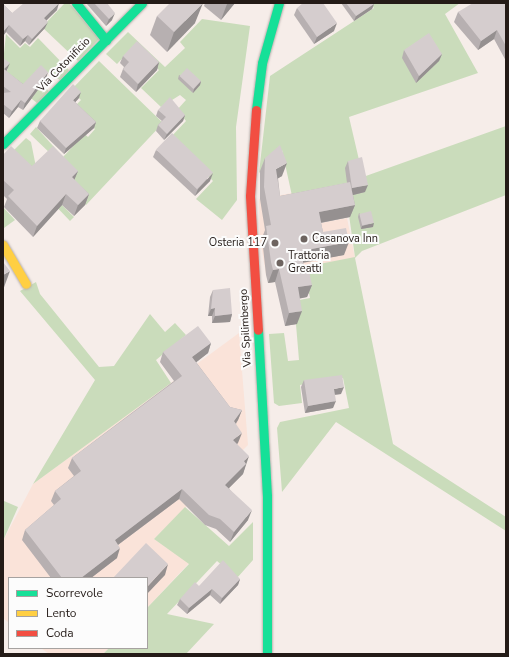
<!DOCTYPE html>
<style>
body{margin:0}
#map{position:relative;width:509px;height:657px;overflow:hidden;background:#f6ede9;font-family:"Nunito Sans",sans-serif}
div>[style]{position:absolute}
[style*='--x']{left:calc(var(--x)*1px);top:calc(var(--y)*1px);width:calc(var(--w)*1px);rotate:calc(var(--a)*1deg)}
.built>*{inset:0;background:#fae3d9}
.green>*{inset:0;background:#cadcbb}
.roads{filter:drop-shadow(0 0 1px #b8b0ac) drop-shadow(0 0 1px #b8b0ac)}
.fast>*{height:9px;margin:-4.5px;padding:0 4.5px;transform-origin:4.5px;border-radius:4.5px;background:#16e098}
.slow>*{height:9px;margin:-4.5px;padding:0 4.5px;transform-origin:4.5px;border-radius:4.5px;background:#ffcf43}
.jam>*{height:9px;margin:-4.5px;padding:0 4.5px;transform-origin:4.5px;border-radius:4.5px;background:#f24e42}
.wall>*{inset:0;background:#b7b0b1}
.shaded-wall>*{inset:0;background:#959090}
.building>*{inset:0;background:#d5cdce;transform-origin:0 0}
.dots>*{width:11px;height:11px;translate:-50% -50%;box-sizing:border-box;border:2px solid #fcfcfc;border-radius:50%}
span{translate:-50% -50%;white-space:nowrap;text-align:center;line-height:1.15;-webkit-text-stroke:4px #fcfcfc;paint-order:stroke}
.street-label{font-size:11px;color:#241b17}
.poi-label{font-size:11px;color:#241b17}
.left{translate:0 -50%;text-align:left}
.right{translate:-100% -50%;text-align:right}
.frame{position:absolute;inset:0;border:4px solid #241b17;pointer-events:none}
.legend{position:absolute;left:8px;top:577px;width:140px;height:72px;box-sizing:border-box;background:#fcfcfc;border:1px solid #a6a2a0;margin:0;padding:5px 7px;list-style:none;font-size:12px;color:#241b17}
.legend li{display:flex;align-items:center;gap:8px;height:20px}
.legend b{width:20px;border:1px solid #a6a2a0}
</style>
<div id="map">
<div class="built">
<i style="clip-path:polygon(292px 193px,299px 227px,347px 218px,355px 258px,266px 274px,260px 239px,259px 199px)"></i>
<i style="clip-path:polygon(239px 333px,248px 445px,154px 539px,189px 563px,147px 608px,147px 578px,9px 578px,9px 623px,3px 618px,3px 541px,33px 484px)"></i>
<i style="clip-path:polygon(41px 648px,109px 648px,103px 654px,49px 654px)"></i>
</div>
<div class="green">
<i style="clip-path:polygon(69px 3px,99px 39px,78px 61px,42px 27px,64px 4px)"></i>
<i style="clip-path:polygon(370px 3px,460px 3px,445px 14px,478px 73px,349px 117px,363px 177px,506px 126px,506px 195px,362px 251px,355px 258px,393px 444px,506px 517px,506px 531px,336px 422px,282px 492px,277px 428px,280px 422px,349px 408px,343px 378px,300px 385px,302px 403px,279px 406px,274px 403px,269px 334px,284px 333px,288px 361px,299px 360px,294px 301px,310px 298px,307px 283px,294px 269px,355px 257px,346px 194px,294px 205px,282px 150px,259px 173px,270px 76px,374px 8px)"></i>
<i style="clip-path:polygon(202px 19px,250px 26px,236px 127px,237px 200px,222px 220px,196px 199px,213px 181px,170px 138px,186px 121px,177px 110px,186px 100px,180px 95px,161px 107px,141px 88px,159px 70px,134px 46px,117px 64px,106px 54px,128px 32px,165px 67px,185px 48px,180px 42px)"></i>
<i style="clip-path:polygon(6px 34px,20px 48px,25px 43px,30px 47px,38px 38px,69px 70px,60px 80px,41px 68px,37px 90px,42px 85px,49px 91px,37px 103px,3px 76px,8px 69px,3px 63px)"></i>
<i style="clip-path:polygon(99px 61px,163px 123px,86px 205px,69px 189px,74px 176px,30px 134px,36px 127px,63px 157px,77px 142px,79px 129px,88px 137px,95px 129px,73px 108px,81px 100px,71px 90px)"></i>
<i style="clip-path:polygon(26px 138px,31px 142px,36px 167px,32px 175px,74px 217px,70px 221px,8px 156px)"></i>
<i style="clip-path:polygon(3px 207px,15px 220px,4px 228px,3px 227px)"></i>
<i style="clip-path:polygon(36px 282px,40px 294px,99px 367px,114px 366px,150px 314px,165px 332px,175px 323px,186px 335px,156px 360px,171px 383px,33px 484px,95px 380px,20px 291px)"></i>
<i style="clip-path:polygon(4px 501px,18px 507px,3px 541px,3px 503px)"></i>
<i style="clip-path:polygon(185px 507px,229px 546px,253px 522px,253px 560px,237px 578px,217px 561px,167px 614px,214px 624px,186px 654px,103px 654px,109px 648px,147px 648px,147px 608px,189px 564px,154px 539px)"></i>
</div>
<div class="roads">
<div class="fast">
<i style="--x:76;--y:3;--w:48;--a:51"></i>
<i style="--x:256;--y:110;--w:47;--a:-82.7"></i>
<i style="--x:262;--y:63;--w:62;--a:-74.2"></i>
<i style="--x:3;--y:144;--w:198;--a:-45.4"></i>
<i style="--x:258;--y:330;--w:166;--a:86.9"></i>
<i style="--x:267;--y:496;--w:158;--a:90"></i>
</div>
<div class="slow">
<i style="--x:3;--y:245;--w:45;--a:59.5"></i>
</div>
<div class="jam">
<i style="--x:256;--y:110;--w:86;--a:94"></i>
<i style="--x:250;--y:196;--w:134;--a:86.6"></i>
</div>
</div>
<div class="wall">
<i style="clip-path:polygon(86px 3px,107px 3px,112px 20px,106px 26px)"></i>
<i style="clip-path:polygon(205px 3px,235px 3px,221px 20px,204px 6px)"></i>
<i style="clip-path:polygon(341px 3px,373px 3px,374px 4px,372px 9px,354px 21px)"></i>
<i style="clip-path:polygon(506px 3px,506px 61px,494px 39px,478px 50px,454px 22px,458px 12px)"></i>
<i style="clip-path:polygon(3px 4px,12px 13px,57px 10px,46px 20px,45px 28px,29px 45px,25px 41px,20px 46px,6px 32px,3px 36px)"></i>
<i style="clip-path:polygon(297px 8px,334px 31px,314px 44px,294px 15px)"></i>
<i style="clip-path:polygon(157px 16px,195px 23px,167px 52px,150px 35px)"></i>
<i style="clip-path:polygon(404px 50px,442px 54px,439px 61px,416px 83px,402px 58px)"></i>
<i style="clip-path:polygon(123px 56px,159px 62px,157px 70px,136px 92px,120px 77px,123px 69px,124px 67px,120px 63px)"></i>
<i style="clip-path:polygon(3px 58px,7px 70px,6px 71px,23px 84px,46px 79px,23px 110px,18px 107px,9px 118px,3px 113px)"></i>
<i style="clip-path:polygon(179px 75px,201px 81px,200px 85px,193px 93px,178px 79px)"></i>
<i style="clip-path:polygon(79px 98px,75px 102px,96px 122px,94px 128px,64px 154px,37px 128px,40px 121px)"></i>
<i style="clip-path:polygon(158px 110px,185px 115px,183px 121px,164px 140px,156px 131px,158px 125px,162px 121px,156px 116px)"></i>
<i style="clip-path:polygon(156px 150px,210px 181px,195px 196px,153px 157px)"></i>
<i style="clip-path:polygon(3px 155px,32px 166px,78px 171px,74px 180px,89px 194px,85px 205px,74px 216px,62px 205px,33px 237px,4px 207px,7px 199px,3px 195px)"></i>
<i style="clip-path:polygon(265px 158px,282px 176px,278px 178px,280px 196px,347px 183px,345px 168px,348px 161px,365px 192px,353px 195px,355px 205px,350px 217px,321px 223px,323px 232px,344px 255px,303px 262px,305px 272px,312px 285px,307px 297px,300px 298px,297px 324px,285px 326px,275px 282px,268px 283px,266px 275px,262px 238px,265px 230px,260px 199px,260px 171px)"></i>
<i style="clip-path:polygon(359px 213px,373px 227px,361px 229px,358px 217px)"></i>
<i style="clip-path:polygon(213px 290px,232px 314px,230px 322px,212px 323px,212px 316px,208px 316px,210px 297px)"></i>
<i style="clip-path:polygon(211px 343px,208px 353px,196px 362px,230px 407px,242px 410px,238px 420px,236px 424px,238px 443px,237px 444px,246px 463px,243px 474px,229px 488px,248px 520px,230px 542px,216px 529px,205px 525px,179px 499px,118px 545px,117px 558px,91px 578px,51px 578px,22px 540px,25px 530px,54px 505px,51px 501px,55px 491px,74px 476px,68px 468px,72px 458px,174px 381px,160px 362px,163px 352px)"></i>
<i style="clip-path:polygon(304px 380px,341px 394px,335px 395px,333px 408px,305px 413px,301px 387px)"></i>
<i style="clip-path:polygon(240px 579px,238px 585px,220px 604px,210px 595px,187px 614px,177px 605px,180px 599px,199px 586px)"></i>
</div>
<div class="shaded-wall">
<i style="clip-path:polygon(59px 3px,57px 10px,42px 25px,44px 18px)"></i>
<i style="clip-path:polygon(203px 3px,195px 23px,167px 52px,174px 32px)"></i>
<i style="clip-path:polygon(228px 3px,235px 3px,221px 20px,227px 4px)"></i>
<i style="clip-path:polygon(374px 4px,372px 9px,354px 21px,356px 16px)"></i>
<i style="clip-path:polygon(115px 13px,112px 20px,106px 26px,109px 19px)"></i>
<i style="clip-path:polygon(48px 22px,45px 28px,29px 45px,32px 39px)"></i>
<i style="clip-path:polygon(337px 23px,334px 31px,314px 44px,317px 37px)"></i>
<i style="clip-path:polygon(9px 25px,6px 32px,3px 36px,3px 32px)"></i>
<i style="clip-path:polygon(497px 30px,494px 39px,478px 50px,481px 41px)"></i>
<i style="clip-path:polygon(28px 35px,25px 41px,20px 46px,23px 39px)"></i>
<i style="clip-path:polygon(442px 54px,439px 61px,416px 83px,419px 76px)"></i>
<i style="clip-path:polygon(159px 62px,157px 70px,136px 92px,138px 84px)"></i>
<i style="clip-path:polygon(10px 63px,7px 70px,3px 75px,4px 69px)"></i>
<i style="clip-path:polygon(48px 72px,46px 79px,23px 110px,25px 103px)"></i>
<i style="clip-path:polygon(201px 81px,200px 85px,193px 93px,194px 89px)"></i>
<i style="clip-path:polygon(81px 92px,79px 98px,71px 107px,73px 100px)"></i>
<i style="clip-path:polygon(21px 100px,18px 107px,9px 118px,12px 111px)"></i>
<i style="clip-path:polygon(185px 115px,183px 121px,164px 140px,167px 134px)"></i>
<i style="clip-path:polygon(96px 122px,94px 128px,64px 154px,66px 148px)"></i>
<i style="clip-path:polygon(287px 163px,282px 176px,272px 182px,276px 169px)"></i>
<i style="clip-path:polygon(78px 171px,73px 183px,72px 177px)"></i>
<i style="clip-path:polygon(213px 173px,210px 181px,195px 196px,198px 189px)"></i>
<i style="clip-path:polygon(368px 185px,365px 192px,349px 196px,352px 188px)"></i>
<i style="clip-path:polygon(66px 194px,62px 205px,33px 237px,37px 226px)"></i>
<i style="clip-path:polygon(89px 194px,85px 205px,74px 216px,78px 205px)"></i>
<i style="clip-path:polygon(355px 205px,350px 217px,314px 224px,319px 212px)"></i>
<i style="clip-path:polygon(374px 223px,373px 227px,361px 229px,362px 226px)"></i>
<i style="clip-path:polygon(349px 242px,344px 255px,297px 264px,301px 251px)"></i>
<i style="clip-path:polygon(279px 269px,275px 282px,268px 283px,273px 270px)"></i>
<i style="clip-path:polygon(10px 271px,3px 290px,3px 275px)"></i>
<i style="clip-path:polygon(312px 285px,307px 297px,293px 300px,298px 287px)"></i>
<i style="clip-path:polygon(215px 308px,212px 316px,208px 316px,211px 309px)"></i>
<i style="clip-path:polygon(302px 311px,297px 324px,285px 326px,289px 313px)"></i>
<i style="clip-path:polygon(232px 314px,230px 322px,212px 323px,215px 316px)"></i>
<i style="clip-path:polygon(211px 343px,208px 353px,189px 368px,192px 357px)"></i>
<i style="clip-path:polygon(344px 387px,341px 394px,331px 395px,334px 389px)"></i>
<i style="clip-path:polygon(336px 401px,333px 408px,305px 413px,308px 406px)"></i>
<i style="clip-path:polygon(242px 410px,238px 420px,230px 431px,234px 421px)"></i>
<i style="clip-path:polygon(242px 433px,238px 443px,229px 450px,233px 440px)"></i>
<i style="clip-path:polygon(249px 456px,243px 474px,222px 495px,225px 485px,244px 461px)"></i>
<i style="clip-path:polygon(182px 489px,179px 499px,111px 550px,115px 540px)"></i>
<i style="clip-path:polygon(252px 510px,248px 520px,230px 542px,234px 532px)"></i>
<i style="clip-path:polygon(120px 548px,117px 558px,91px 578px,81px 578px)"></i>
<i style="clip-path:polygon(168px 564px,165px 575px,147px 594px,147px 587px)"></i>
<i style="clip-path:polygon(240px 579px,238px 585px,220px 604px,222px 598px)"></i>
<i style="clip-path:polygon(212px 589px,210px 595px,187px 614px,189px 608px)"></i>
</div>
<div class="building">
<i style="clip-path:polygon(24px 3px,59px 3px,44px 18px,48px 22px,32px 39px,28px 35px,23px 39px,9px 25px,3px 32px,3px 4px,12px 13px)"></i>
<i style="clip-path:polygon(94px 3px,107px 3px,115px 13px,109px 19px)"></i>
<i style="clip-path:polygon(170px 3px,203px 3px,174px 32px,157px 16px)"></i>
<i style="clip-path:polygon(303px 3px,323px 3px,337px 23px,317px 37px,297px 8px)"></i>
<i style="clip-path:polygon(346px 3px,373px 3px,374px 4px,356px 16px)"></i>
<i style="clip-path:polygon(473px 3px,506px 3px,506px 46px,497px 30px,481px 41px,458px 12px)"></i>
<i style="clip-path:polygon(429px 33px,442px 54px,419px 76px,404px 50px)"></i>
<i style="clip-path:polygon(137px 41px,159px 62px,138px 84px,123px 69px,129px 62px,123px 56px)"></i>
<i style="clip-path:polygon(3px 58px,10px 63px,4px 69px,23px 84px,41px 65px,48px 72px,25px 103px,21px 100px,12px 111px,3px 104px,3px 93px,11px 92px,3px 86px)"></i>
<i style="left:187px;top:68px;width:19px;height:11px;rotate:43deg"></i>
<i style="clip-path:polygon(73px 84px,81px 92px,73px 100px,96px 122px,66px 148px,40px 121px)"></i>
<i style="clip-path:polygon(170px 97px,185px 115px,167px 134px,158px 125px,166px 117px,158px 110px)"></i>
<i style="left:172px;top:133px;width:57px;height:23px;rotate:44deg"></i>
<i style="clip-path:polygon(280px 145px,287px 163px,276px 169px,280px 196px,350px 182px,355px 205px,319px 212px,323px 232px,346px 228px,349px 242px,301px 251px,305px 272px,309px 271px,312px 285px,298px 287px,302px 311px,289px 313px,279px 269px,273px 270px,271px 262px,266px 226px,271px 225px,264px 187px,265px 158px)"></i>
<i style="clip-path:polygon(11px 146px,32px 166px,53px 146px,78px 171px,72px 177px,89px 194px,78px 205px,66px 194px,37px 226px,8px 196px,14px 190px,3px 180px,3px 155px)"></i>
<i style="clip-path:polygon(362px 157px,368px 185px,352px 188px,348px 161px)"></i>
<i style="left:371px;top:211px;width:12px;height:12px;rotate:76deg"></i>
<i style="clip-path:polygon(3px 262px,10px 271px,3px 275px)"></i>
<i style="clip-path:polygon(230px 288px,232px 314px,215px 316px,215px 308px,211px 309px,213px 290px)"></i>
<i style="clip-path:polygon(198px 326px,211px 343px,192px 357px,230px 407px,242px 410px,234px 421px,242px 433px,233px 440px,249px 456px,244px 461px,246px 464px,225px 485px,252px 510px,234px 532px,220px 519px,209px 515px,182px 489px,115px 540px,120px 548px,81px 578px,62px 578px,25px 530px,61px 499px,55px 491px,81px 471px,72px 458px,182px 376px,163px 352px)"></i>
<i style="clip-path:polygon(342px 375px,344px 387px,334px 389px,336px 401px,308px 406px,304px 380px)"></i>
<i style="clip-path:polygon(146px 543px,168px 564px,147px 587px,147px 578px,113px 578px)"></i>
<i style="clip-path:polygon(223px 560px,240px 579px,222px 598px,212px 589px,189px 608px,180px 599px,195px 582px,199px 586px)"></i>
</div>
<div class="dots">
<i style="left:304px;top:239px;background:#6e6460"></i>
<i style="left:275px;top:243px;background:#6e6460"></i>
<i style="left:280px;top:263px;background:#6e6460"></i>
</div>
<div class="street-label">
<span style="left:64px;top:65px;rotate:-46deg">Via Cotonificio</span>
<span style="left:246px;top:328px;rotate:-93deg">Via Spilimbergo</span>
</div>
<div class="poi-label">
<span class="left" style="left:312px;top:239px">Casanova Inn</span>
<span class="right" style="left:267px;top:243px">Osteria 117</span>
<span class="left" style="left:288px;top:263px">Trattoria<br>Greatti</span>
</div>
<div class="frame"></div>
<ul class="legend">
<li><b style="height:5px;background:#16e098"></b>Scorrevole</li>
<li><b style="height:5px;background:#ffcf43"></b>Lento</li>
<li><b style="height:5px;background:#f24e42"></b>Coda</li>
</ul>
</div>
